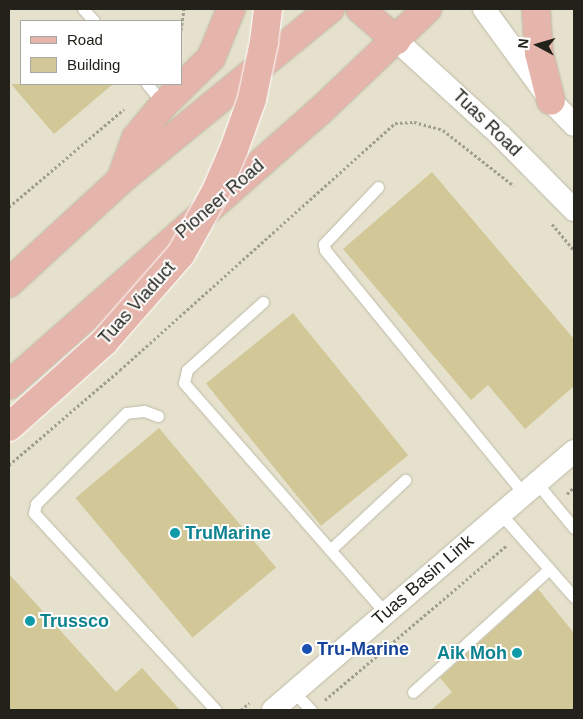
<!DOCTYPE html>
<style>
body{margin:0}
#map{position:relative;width:583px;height:719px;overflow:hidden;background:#e5e1cd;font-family:Arial,sans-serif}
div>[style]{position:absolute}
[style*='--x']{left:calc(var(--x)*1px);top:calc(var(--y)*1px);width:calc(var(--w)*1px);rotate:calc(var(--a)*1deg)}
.building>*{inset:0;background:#d1c797;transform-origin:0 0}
.path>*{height:3px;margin-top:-1.5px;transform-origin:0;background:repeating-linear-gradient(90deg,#a19f8f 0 2.5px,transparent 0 5px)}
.roads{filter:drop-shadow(0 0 1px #bebaa6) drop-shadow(0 0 1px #bebaa6)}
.lane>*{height:11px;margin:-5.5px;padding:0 5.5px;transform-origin:5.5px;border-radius:5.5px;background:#fff}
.street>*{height:22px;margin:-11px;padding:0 11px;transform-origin:11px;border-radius:11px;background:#fff}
.primary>*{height:28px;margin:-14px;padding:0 14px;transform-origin:14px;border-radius:14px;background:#e5b4aa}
.bridges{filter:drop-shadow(0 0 1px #fff) drop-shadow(0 0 1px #fff)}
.primary-bridge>*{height:28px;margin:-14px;padding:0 14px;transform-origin:14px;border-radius:14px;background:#e5b4aa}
.dots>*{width:14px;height:14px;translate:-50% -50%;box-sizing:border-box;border:2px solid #fff;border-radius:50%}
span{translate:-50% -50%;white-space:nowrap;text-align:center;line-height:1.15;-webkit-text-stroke:4px #fff;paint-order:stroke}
.street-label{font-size:18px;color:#23221a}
.culture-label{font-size:18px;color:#0d838f;font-weight:700}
.left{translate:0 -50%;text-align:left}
.right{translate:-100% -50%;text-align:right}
.transit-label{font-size:18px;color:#164399;font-weight:700}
.frame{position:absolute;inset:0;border:10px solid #23221a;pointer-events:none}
.legend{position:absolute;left:20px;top:20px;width:162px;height:65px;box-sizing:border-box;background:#fff;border:1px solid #a7a7a3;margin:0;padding:6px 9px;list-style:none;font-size:15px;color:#23221a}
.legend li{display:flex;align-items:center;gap:10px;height:25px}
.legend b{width:25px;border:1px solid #a7a7a3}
.north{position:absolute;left:513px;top:20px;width:50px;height:50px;-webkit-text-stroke:4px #fff;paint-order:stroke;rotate:276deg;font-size:14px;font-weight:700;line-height:20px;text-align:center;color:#23221a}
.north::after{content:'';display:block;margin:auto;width:18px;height:22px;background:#23221a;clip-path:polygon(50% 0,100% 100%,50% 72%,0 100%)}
</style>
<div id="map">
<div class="building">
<i style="clip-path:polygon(11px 84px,113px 84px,54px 134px)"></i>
<i style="clip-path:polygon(432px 172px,574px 339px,574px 386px,525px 429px,488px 385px,471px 400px,343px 249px)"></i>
<i style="left:293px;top:313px;width:183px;height:112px;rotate:51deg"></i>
<i style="left:159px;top:428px;width:182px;height:109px;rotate:50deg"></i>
<i style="clip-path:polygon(9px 574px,116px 692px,142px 668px,180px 710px,9px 710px)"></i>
<i style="clip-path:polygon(538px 589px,574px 633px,574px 710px,431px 710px,452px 692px,440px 678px)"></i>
</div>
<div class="path">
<i style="--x:181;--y:30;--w:21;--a:-82"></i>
<i style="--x:9;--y:207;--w:151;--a:-40.4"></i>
<i style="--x:552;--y:224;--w:34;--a:50"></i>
<i style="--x:9;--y:465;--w:146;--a:-40.6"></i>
<i style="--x:120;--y:370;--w:370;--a:-41.9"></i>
<i style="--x:395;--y:123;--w:19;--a:-3"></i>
<i style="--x:414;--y:122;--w:30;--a:15"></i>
<i style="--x:443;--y:130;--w:90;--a:38.3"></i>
<i style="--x:567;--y:494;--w:10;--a:-45"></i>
<i style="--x:325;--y:700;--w:239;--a:-40.4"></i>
<i style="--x:241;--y:710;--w:11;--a:-41"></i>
</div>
<div class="roads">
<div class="lane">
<i style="--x:83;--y:9;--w:16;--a:47"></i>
<i style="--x:147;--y:84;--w:26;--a:50"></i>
<i style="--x:378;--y:187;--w:79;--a:133.5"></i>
<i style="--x:324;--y:244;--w:6;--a:81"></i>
<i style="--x:325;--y:250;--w:313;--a:50.8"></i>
<i style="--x:263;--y:302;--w:102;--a:138.2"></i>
<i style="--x:187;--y:370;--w:13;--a:103"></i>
<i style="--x:184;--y:383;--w:307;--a:48.8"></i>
<i style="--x:158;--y:416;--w:15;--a:-160"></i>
<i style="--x:144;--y:411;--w:18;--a:174"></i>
<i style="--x:126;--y:413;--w:128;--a:134.7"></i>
<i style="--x:36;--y:504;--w:9;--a:103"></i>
<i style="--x:34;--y:513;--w:268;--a:47.3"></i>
<i style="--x:536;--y:482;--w:60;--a:50.4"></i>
<i style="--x:500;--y:513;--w:112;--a:48.6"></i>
<i style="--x:330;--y:550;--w:103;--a:-43"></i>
<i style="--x:294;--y:692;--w:25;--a:47"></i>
<i style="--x:413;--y:692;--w:183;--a:-42.1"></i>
</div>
<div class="street">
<i style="--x:484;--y:9;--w:114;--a:53.9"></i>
<i style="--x:551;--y:101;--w:33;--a:46"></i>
<i style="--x:396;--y:40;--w:142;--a:42.4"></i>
<i style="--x:501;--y:136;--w:104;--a:45.4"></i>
<i style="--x:273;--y:710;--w:397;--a:-40.7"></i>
</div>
<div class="primary">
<i style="--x:360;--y:9;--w:48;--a:40.7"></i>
<i style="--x:536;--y:9;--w:44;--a:86.1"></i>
<i style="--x:539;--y:53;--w:49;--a:76"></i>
<i style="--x:121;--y:179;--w:44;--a:-69.9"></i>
<i style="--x:136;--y:138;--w:44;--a:-50.5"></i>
<i style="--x:164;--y:104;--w:66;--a:-44.4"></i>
<i style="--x:211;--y:58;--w:53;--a:-67.8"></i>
<i style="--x:9;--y:283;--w:152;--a:-42.6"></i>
<i style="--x:121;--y:180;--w:270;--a:-39.3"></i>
<i style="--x:9;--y:385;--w:414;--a:-41.4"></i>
<i style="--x:320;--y:111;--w:148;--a:-43.6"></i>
</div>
</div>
<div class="bridges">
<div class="primary-bridge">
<i style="--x:9;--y:427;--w:127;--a:-41.8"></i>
<i style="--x:104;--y:342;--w:117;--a:-48.8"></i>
<i style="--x:181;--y:254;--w:72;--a:-60.9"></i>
<i style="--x:216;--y:191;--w:46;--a:-66.8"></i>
<i style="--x:234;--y:149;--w:53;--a:-70.2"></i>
<i style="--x:252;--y:99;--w:58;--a:-78.1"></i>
<i style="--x:264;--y:42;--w:33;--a:-83"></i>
</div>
</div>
<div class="dots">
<i style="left:175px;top:533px;background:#0f9aa8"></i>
<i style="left:30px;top:621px;background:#0f9aa8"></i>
<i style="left:307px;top:649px;background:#1a4fb4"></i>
<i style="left:517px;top:653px;background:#0f9aa8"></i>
</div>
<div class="street-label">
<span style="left:487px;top:123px;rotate:44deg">Tuas Road</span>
<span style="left:220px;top:199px;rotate:-41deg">Pioneer Road</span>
<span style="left:137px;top:303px;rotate:-48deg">Tuas Viaduct</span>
<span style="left:423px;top:580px;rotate:-41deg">Tuas Basin Link</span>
</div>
<div class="culture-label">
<span class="left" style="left:185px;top:533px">TruMarine</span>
<span class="left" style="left:40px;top:621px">Trussco</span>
<span class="right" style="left:507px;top:653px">Aik Moh</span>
</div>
<div class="transit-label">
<span class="left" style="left:317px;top:649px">Tru-Marine</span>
</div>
<div class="frame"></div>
<ul class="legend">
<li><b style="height:6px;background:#e5b4aa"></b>Road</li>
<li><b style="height:14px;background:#d1c797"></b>Building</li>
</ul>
<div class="north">N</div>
</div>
